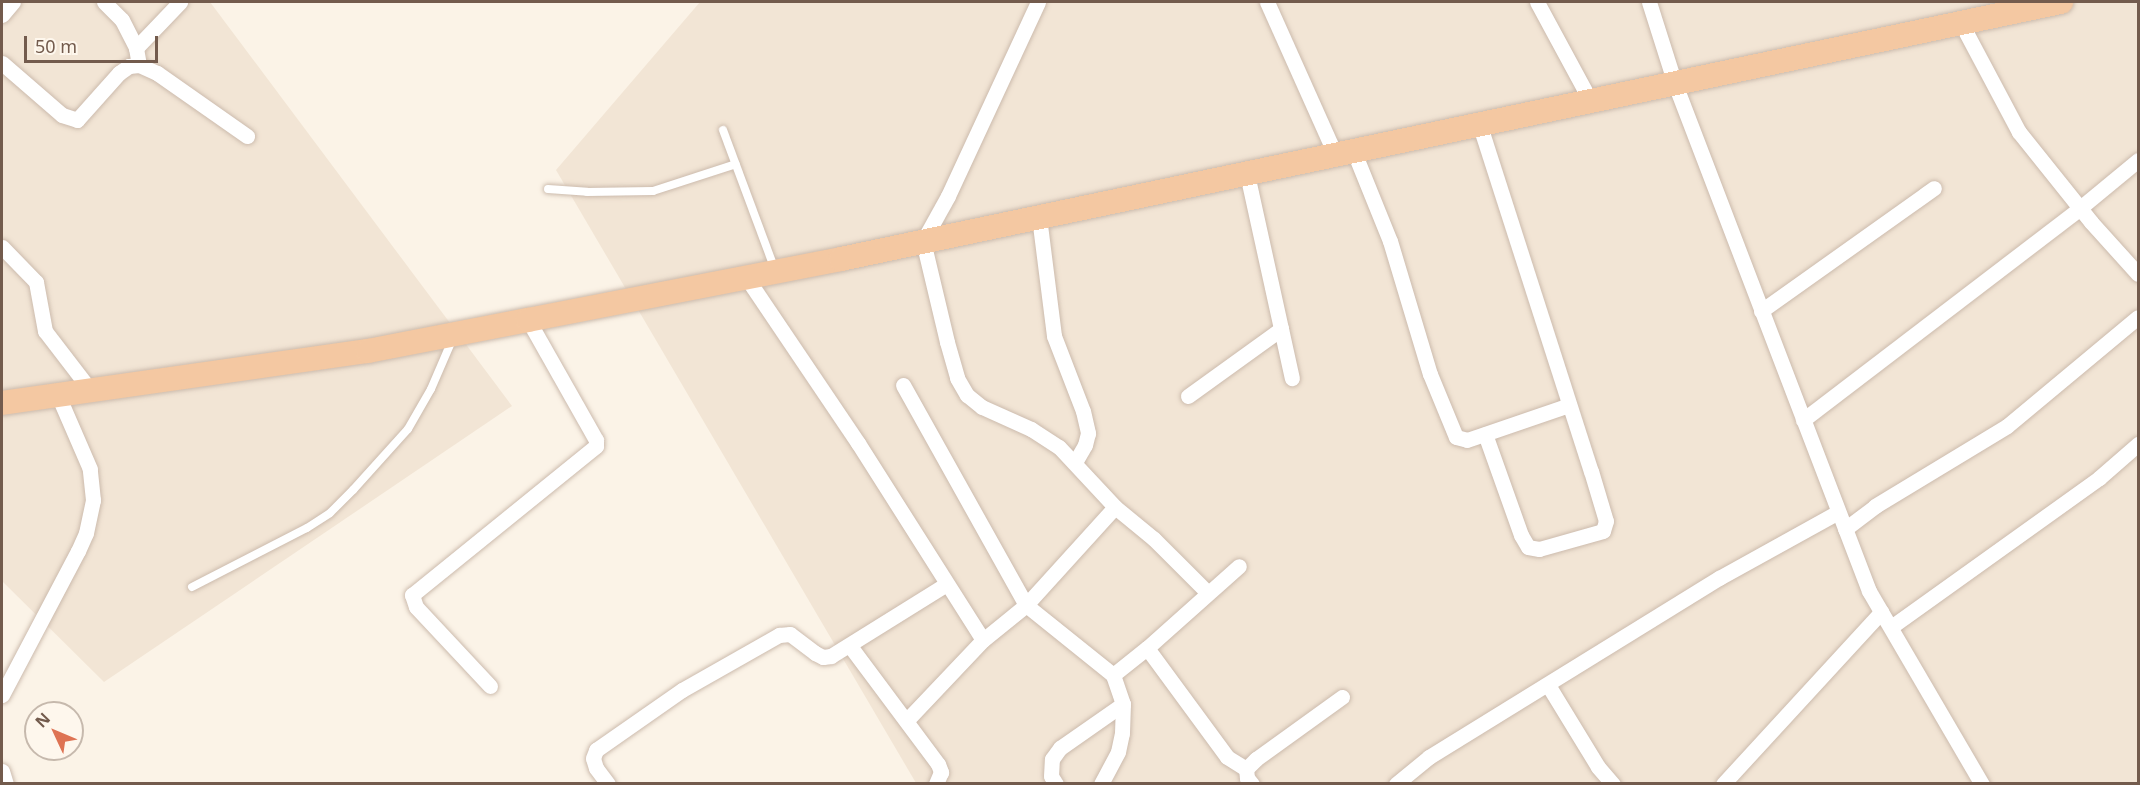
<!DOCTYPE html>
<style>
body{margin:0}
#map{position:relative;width:2140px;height:785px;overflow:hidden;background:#fbf3e7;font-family:"Noto Sans",sans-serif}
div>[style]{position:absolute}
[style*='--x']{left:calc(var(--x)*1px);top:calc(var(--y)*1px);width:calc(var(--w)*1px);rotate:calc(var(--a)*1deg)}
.residential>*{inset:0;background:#f2e5d5}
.roads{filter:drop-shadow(0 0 2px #ccbbad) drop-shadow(0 0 2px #ccbbad)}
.service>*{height:8px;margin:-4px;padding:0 4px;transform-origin:4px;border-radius:4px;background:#fff}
.minor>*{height:15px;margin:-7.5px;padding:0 7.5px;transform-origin:7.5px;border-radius:7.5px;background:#fff}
.trunk>*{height:24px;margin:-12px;padding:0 12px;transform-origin:12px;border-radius:12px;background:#f4c8a2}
span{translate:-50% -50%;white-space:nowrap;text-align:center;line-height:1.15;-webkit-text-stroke:5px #fef7ed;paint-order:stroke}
.frame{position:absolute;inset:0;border:3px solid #735b4d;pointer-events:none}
.north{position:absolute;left:24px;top:701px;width:60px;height:60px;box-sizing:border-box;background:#fef7ed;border:2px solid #c6b9ad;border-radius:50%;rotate:314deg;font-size:16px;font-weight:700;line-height:24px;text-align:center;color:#735b4d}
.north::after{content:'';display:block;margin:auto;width:21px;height:27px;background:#de7353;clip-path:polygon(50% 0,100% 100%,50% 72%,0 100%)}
.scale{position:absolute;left:24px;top:36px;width:134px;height:27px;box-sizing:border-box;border:3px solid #735b4d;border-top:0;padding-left:8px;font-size:18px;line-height:21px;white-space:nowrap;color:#735b4d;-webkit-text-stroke:4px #fef7ed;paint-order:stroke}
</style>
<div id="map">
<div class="residential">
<i style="clip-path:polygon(2px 2px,210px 2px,512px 406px,104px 682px,2px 581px)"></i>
<i style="clip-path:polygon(700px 2px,2138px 2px,2138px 783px,916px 783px,556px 170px)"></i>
</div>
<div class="roads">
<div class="service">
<i style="--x:723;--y:130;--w:149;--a:69.6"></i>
<i style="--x:548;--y:189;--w:39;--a:4"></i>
<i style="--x:587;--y:192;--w:66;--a:-0.9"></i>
<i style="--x:653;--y:191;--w:87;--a:-18"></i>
<i style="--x:192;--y:587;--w:129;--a:-27.2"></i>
<i style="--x:307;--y:528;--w:27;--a:-33"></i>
<i style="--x:330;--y:513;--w:33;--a:-45"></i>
<i style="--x:353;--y:490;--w:82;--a:-48"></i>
<i style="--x:408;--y:429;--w:46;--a:-60.1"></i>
<i style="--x:431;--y:389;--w:56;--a:-66.7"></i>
</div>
<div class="minor">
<i style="--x:104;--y:2;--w:25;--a:45"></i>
<i style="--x:122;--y:20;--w:31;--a:63"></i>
<i style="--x:136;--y:48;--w:17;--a:80"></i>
<i style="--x:1038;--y:2;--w:214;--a:114.9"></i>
<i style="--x:948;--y:196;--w:51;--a:119.1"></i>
<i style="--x:923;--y:241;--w:104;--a:76.6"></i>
<i style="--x:947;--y:342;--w:37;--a:74"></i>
<i style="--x:957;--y:378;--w:20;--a:60"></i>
<i style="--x:967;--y:395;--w:19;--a:39"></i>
<i style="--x:982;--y:407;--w:54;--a:24.2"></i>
<i style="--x:1031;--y:429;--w:33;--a:33"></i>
<i style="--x:1059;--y:447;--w:82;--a:47"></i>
<i style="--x:1115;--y:507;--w:50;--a:39.4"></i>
<i style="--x:1154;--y:539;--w:76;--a:45"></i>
<i style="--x:1267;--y:2;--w:169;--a:65.9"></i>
<i style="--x:1537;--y:2;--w:114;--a:61.6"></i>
<i style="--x:1649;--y:2;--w:86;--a:72.4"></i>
<i style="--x:1675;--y:84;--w:543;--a:69.06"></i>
<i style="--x:1869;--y:591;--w:224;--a:59.7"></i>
<i style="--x:2;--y:15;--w:17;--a:-50"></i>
<i style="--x:1961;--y:23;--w:123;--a:62"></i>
<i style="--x:2019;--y:132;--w:115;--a:51.3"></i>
<i style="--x:2091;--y:222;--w:70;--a:47.9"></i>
<i style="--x:136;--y:48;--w:64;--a:-46.3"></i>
<i style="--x:2;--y:63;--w:79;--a:40.9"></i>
<i style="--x:62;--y:115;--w:16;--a:18"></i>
<i style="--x:77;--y:120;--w:63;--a:-48.2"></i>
<i style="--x:119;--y:73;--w:12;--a:-35"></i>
<i style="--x:129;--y:66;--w:10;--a:-6"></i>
<i style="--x:139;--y:65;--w:20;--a:24"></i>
<i style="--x:157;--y:73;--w:110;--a:35"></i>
<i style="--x:1480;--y:126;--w:362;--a:72.2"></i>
<i style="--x:1591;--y:471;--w:52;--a:73.3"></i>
<i style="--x:1606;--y:521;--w:10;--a:107"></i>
<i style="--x:1603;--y:531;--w:66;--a:164.3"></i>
<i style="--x:1539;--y:549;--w:11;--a:-170"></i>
<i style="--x:1528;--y:547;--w:14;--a:-120"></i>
<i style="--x:1521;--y:535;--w:107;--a:-109.6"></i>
<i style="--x:1354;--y:152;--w:96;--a:68"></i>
<i style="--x:1390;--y:241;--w:139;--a:73.3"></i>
<i style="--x:1430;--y:374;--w:68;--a:67.6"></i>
<i style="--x:1456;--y:437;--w:11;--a:15"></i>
<i style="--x:1467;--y:440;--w:108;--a:-18.9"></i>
<i style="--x:1247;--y:174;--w:209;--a:77.6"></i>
<i style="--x:1039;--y:217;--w:120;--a:82.8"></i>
<i style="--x:1054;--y:336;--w:80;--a:68.9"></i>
<i style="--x:1083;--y:411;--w:23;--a:77"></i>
<i style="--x:1088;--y:433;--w:12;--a:104"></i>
<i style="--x:1085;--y:445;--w:20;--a:120"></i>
<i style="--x:2;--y:247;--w:49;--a:45.8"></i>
<i style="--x:36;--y:282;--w:50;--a:79.6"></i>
<i style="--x:45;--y:331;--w:76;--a:52.5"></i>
<i style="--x:746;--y:277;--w:200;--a:56"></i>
<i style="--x:858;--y:443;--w:233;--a:57.6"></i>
<i style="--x:1761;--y:311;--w:212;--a:-35.4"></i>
<i style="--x:903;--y:385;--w:252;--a:60.8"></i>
<i style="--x:1026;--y:605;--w:112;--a:38.8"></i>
<i style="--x:1113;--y:675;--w:31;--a:71"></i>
<i style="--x:1123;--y:704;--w:29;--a:92"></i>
<i style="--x:1122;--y:733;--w:19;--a:102"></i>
<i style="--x:1118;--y:752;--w:36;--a:118"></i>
<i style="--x:1188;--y:396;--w:115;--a:-35.8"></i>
<i style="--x:1803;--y:420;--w:349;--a:-37.4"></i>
<i style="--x:2080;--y:208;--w:75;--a:-39.6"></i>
<i style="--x:1845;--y:529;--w:38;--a:-37"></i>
<i style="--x:1875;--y:506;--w:154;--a:-31.2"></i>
<i style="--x:2007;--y:426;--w:170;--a:-39.8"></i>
<i style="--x:1891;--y:627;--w:256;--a:-35.6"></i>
<i style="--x:2099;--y:478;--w:52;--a:-41.1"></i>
<i style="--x:850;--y:646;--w:147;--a:53.3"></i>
<i style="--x:938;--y:764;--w:9;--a:69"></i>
<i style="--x:941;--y:772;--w:13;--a:113"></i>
<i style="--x:1147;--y:648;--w:135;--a:53.7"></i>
<i style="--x:1227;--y:757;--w:22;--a:32"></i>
<i style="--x:1113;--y:675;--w:43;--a:-38.5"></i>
<i style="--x:1147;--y:648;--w:123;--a:-41.7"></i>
<i style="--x:1548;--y:685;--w:96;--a:58.6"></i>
<i style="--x:1598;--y:767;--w:23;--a:49"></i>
<i style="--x:490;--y:686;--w:108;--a:-133.1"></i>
<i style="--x:416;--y:607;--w:13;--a:-108"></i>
<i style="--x:412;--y:595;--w:237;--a:-39"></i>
<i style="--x:596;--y:446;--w:6;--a:-90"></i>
<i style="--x:596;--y:440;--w:138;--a:-119.5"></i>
<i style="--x:2;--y:695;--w:163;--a:-62.2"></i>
<i style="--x:78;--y:551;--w:20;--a:-66"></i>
<i style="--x:86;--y:533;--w:34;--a:-78"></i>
<i style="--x:93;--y:500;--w:31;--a:-96"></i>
<i style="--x:90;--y:469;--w:81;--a:-113.4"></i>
<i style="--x:907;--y:720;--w:110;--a:-46.5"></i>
<i style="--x:983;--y:640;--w:55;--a:-39.1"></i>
<i style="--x:1026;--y:605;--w:132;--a:-47.8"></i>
<i style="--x:2;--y:771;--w:14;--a:73"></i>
<i style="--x:608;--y:784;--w:20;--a:-127"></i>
<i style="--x:596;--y:768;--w:10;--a:-107"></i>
<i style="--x:593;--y:758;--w:9;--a:-69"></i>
<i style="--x:596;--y:750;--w:105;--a:-34.9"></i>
<i style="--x:682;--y:690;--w:112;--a:-29.6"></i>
<i style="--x:779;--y:635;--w:11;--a:-5"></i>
<i style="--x:790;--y:634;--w:31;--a:37"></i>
<i style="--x:815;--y:653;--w:9;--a:27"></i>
<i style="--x:823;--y:657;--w:8;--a:-7"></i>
<i style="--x:831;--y:656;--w:134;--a:-31.9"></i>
<i style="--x:1056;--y:784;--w:9;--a:-122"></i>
<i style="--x:1051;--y:776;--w:17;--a:-87"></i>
<i style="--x:1052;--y:759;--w:14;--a:-54"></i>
<i style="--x:1060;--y:748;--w:77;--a:-34.9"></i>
<i style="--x:1252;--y:784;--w:8;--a:-130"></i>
<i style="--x:1247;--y:778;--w:9;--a:-96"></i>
<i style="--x:1246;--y:769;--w:14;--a:-45"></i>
<i style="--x:1256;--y:759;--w:106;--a:-35.8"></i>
<i style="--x:1396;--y:784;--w:43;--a:-39.3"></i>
<i style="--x:1429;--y:757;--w:341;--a:-31.7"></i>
<i style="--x:1719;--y:578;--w:136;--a:-29"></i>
<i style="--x:1723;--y:784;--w:234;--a:-47.4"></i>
</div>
<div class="trunk">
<i style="--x:2;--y:403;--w:370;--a:-8.1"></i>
<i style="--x:368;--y:351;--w:163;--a:-11"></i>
<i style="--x:528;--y:320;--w:319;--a:-11"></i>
<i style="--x:841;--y:259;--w:1247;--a:-11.9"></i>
</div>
</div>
<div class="frame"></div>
<div class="north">N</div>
<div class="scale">50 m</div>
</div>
